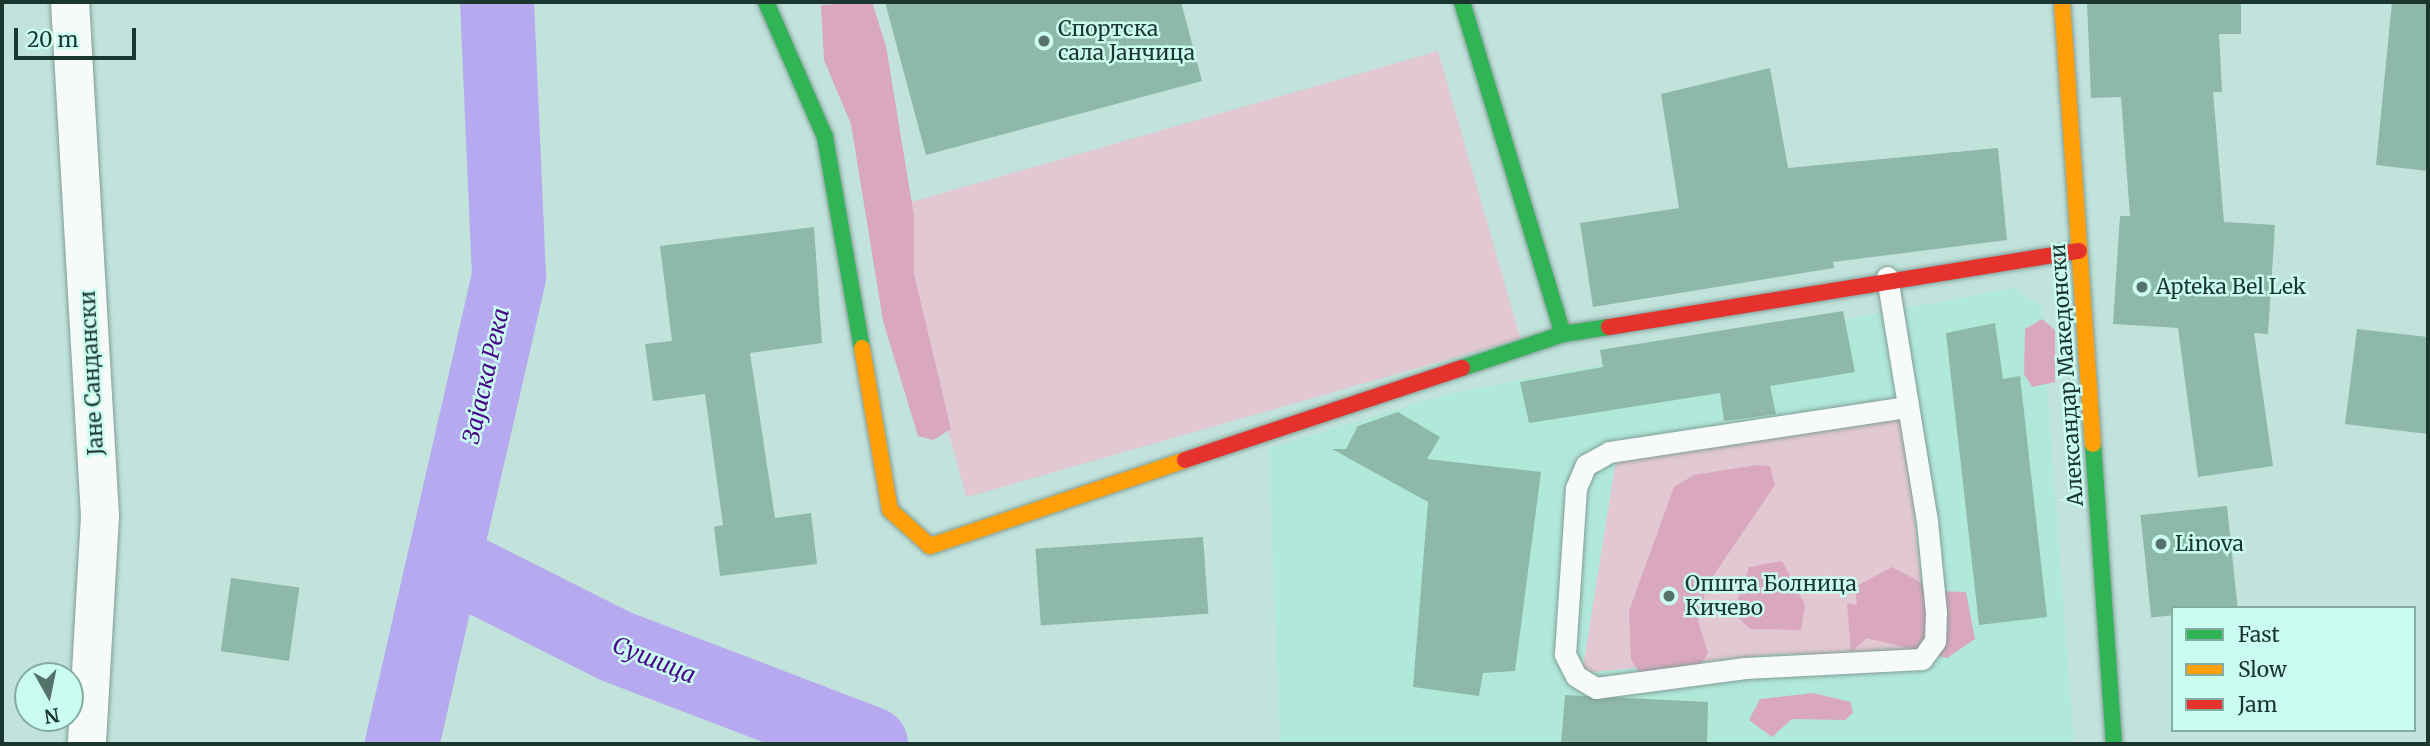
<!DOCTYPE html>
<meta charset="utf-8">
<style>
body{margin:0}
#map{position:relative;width:2430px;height:746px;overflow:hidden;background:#c1e3db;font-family:Merriweather,serif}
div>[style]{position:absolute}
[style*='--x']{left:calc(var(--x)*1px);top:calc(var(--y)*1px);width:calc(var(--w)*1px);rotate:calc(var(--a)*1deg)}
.built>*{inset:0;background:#b0e8da}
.green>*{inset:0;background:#e2c8d2;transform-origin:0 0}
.forest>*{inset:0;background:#d9a8bd}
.river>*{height:74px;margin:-37px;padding:0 37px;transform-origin:37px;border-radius:37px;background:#b6a9f0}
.building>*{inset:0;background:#8eb8a7;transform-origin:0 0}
.roads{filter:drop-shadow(0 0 2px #829d97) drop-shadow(0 0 2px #829d97)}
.lane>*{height:21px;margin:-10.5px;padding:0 10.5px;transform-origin:10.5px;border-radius:10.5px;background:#f6fbfa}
.street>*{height:38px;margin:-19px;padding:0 19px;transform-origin:19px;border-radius:19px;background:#f6fbfa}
.fast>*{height:16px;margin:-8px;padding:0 8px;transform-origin:8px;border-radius:8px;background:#30b455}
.slow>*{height:16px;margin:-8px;padding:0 8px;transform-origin:8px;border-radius:8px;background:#ff9f0a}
.jam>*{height:16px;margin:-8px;padding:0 8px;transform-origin:8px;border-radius:8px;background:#e5322d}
.dots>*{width:19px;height:19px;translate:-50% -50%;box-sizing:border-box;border:4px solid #cafcef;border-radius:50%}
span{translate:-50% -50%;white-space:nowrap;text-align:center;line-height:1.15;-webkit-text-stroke:5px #cafcef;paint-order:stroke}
.poi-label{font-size:21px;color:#1b352f}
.left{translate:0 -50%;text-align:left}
.street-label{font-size:21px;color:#1b352f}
.water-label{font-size:23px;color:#480789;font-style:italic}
.frame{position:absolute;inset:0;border:4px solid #1b352f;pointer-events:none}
.legend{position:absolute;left:2171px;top:606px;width:245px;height:126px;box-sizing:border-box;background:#cafcef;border:2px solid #84aca2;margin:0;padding:9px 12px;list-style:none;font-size:21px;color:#1b352f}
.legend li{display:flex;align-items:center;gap:14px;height:35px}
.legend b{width:35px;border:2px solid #84aca2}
.north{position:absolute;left:14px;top:662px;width:70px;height:70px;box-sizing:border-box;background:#cafcef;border:2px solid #84aca2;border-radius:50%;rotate:171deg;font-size:19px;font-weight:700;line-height:28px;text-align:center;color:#1b352f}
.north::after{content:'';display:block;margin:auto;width:24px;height:32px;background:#55726b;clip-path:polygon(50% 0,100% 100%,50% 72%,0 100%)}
.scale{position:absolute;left:14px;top:28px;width:122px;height:32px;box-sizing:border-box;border:4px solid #1b352f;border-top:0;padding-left:9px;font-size:21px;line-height:24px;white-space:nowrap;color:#1b352f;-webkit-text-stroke:5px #cafcef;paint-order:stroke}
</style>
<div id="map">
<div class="built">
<i style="clip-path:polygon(2014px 288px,2041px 307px,2074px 744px,1280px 744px,1269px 448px,1452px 393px)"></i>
</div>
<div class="green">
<i style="left:1438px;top:51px;width:299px;height:576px;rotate:74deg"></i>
<i style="clip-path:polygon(1904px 410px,1926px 629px,1919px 657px,1780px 654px,1582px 673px,1615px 466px,1626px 455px)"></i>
</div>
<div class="forest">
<i style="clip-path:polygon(872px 2px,886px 46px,914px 216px,914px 274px,951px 429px,933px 440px,918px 436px,883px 321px,851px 124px,824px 60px,821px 5px)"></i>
<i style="clip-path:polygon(2042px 319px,2055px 330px,2055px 382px,2032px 387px,2024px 374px,2025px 329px)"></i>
<i style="clip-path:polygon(1757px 465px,1770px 466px,1775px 485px,1707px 585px,1698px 621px,1708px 653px,1695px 676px,1640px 674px,1631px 659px,1629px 611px,1674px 487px,1694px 475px)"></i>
<i style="clip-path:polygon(1782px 561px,1805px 605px,1801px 630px,1750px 629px,1733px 613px,1749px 567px)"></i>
<i style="clip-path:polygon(1892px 567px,1937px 591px,1966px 592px,1975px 639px,1947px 658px,1867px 638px,1851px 652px,1847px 603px,1857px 605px,1855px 587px)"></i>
<i style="clip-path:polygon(1813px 693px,1851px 702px,1853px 713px,1845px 720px,1792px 719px,1772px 737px,1749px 720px,1760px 699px)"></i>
</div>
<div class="river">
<i style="--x:444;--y:560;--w:191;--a:26.7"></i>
<i style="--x:615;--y:646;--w:274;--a:20.9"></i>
<i style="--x:402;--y:744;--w:480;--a:-77.1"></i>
<i style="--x:509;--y:276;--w:274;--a:-92.5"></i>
</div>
<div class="building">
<i style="clip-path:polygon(885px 2px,1181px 2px,1202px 81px,926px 155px)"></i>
<i style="clip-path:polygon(2087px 2px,2241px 2px,2241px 34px,2219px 34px,2222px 92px,2213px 92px,2224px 222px,2275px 225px,2268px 334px,2254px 333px,2273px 466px,2198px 477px,2178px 328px,2113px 324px,2120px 216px,2130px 216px,2121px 97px,2091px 98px)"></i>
<i style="clip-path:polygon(2392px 2px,2428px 2px,2428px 171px,2376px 165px)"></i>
<i style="clip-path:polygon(1770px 68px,1788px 168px,1998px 148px,2007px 240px,1833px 262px,1834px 268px,1593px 307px,1580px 223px,1679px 208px,1661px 94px)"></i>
<i style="clip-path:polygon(814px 227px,822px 343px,750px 353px,775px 518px,811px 513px,817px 564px,720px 576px,714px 527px,723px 525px,705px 394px,653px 401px,645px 344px,672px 341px,660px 246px)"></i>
<i style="clip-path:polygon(1843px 311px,1855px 372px,1770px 386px,1776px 414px,1724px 421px,1720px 393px,1529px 423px,1520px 382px,1603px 367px,1600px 350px)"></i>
<i style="clip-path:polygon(1995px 323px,2003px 379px,2020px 376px,2047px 617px,1979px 625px,1946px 333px)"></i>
<i style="clip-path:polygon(2357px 329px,2428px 337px,2428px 434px,2345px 424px)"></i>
<i style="clip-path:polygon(1398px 412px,1440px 437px,1427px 459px,1541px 472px,1515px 671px,1483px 673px,1479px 696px,1413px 687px,1428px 502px,1332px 449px,1346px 449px,1358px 426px)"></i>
<i style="left:2227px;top:506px;width:103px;height:87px;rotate:84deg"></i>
<i style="left:1203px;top:537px;width:77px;height:168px;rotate:86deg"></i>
<i style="left:231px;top:578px;width:69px;height:74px;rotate:8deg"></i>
<i style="clip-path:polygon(1565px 695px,1708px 702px,1707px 744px,1561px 744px)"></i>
</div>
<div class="roads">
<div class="lane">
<i style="--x:1887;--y:277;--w:247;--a:80.7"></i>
<i style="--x:1927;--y:521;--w:92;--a:84.4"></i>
<i style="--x:1936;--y:613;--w:28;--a:92"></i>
<i style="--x:1935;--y:641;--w:22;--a:126"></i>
<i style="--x:1922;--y:659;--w:177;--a:177.1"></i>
<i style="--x:1745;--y:668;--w:150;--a:172.4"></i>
<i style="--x:1596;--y:688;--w:23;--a:-149"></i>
<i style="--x:1576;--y:676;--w:25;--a:-117"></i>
<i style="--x:1565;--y:654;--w:166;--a:-86.2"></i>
<i style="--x:1576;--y:488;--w:25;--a:-67"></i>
<i style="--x:1586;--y:465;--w:26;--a:-29"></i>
<i style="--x:1609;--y:452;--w:301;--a:-8.6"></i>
</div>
<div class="street">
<i style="--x:70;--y:2;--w:515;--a:86.66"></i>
<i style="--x:100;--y:516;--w:228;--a:93.3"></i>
</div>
<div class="fast">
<i style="--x:766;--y:2;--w:147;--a:66.4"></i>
<i style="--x:825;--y:137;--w:214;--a:80.1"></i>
<i style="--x:1462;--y:2;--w:347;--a:73.1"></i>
<i style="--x:1563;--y:334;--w:47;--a:-8.7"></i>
<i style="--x:1462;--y:368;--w:107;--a:-18.6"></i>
<i style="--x:2093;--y:444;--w:301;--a:86"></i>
</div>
<div class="slow">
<i style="--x:2062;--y:2;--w:443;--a:86"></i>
<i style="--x:862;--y:348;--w:164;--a:80.2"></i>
<i style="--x:890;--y:510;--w:54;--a:42"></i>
<i style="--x:930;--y:546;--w:269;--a:-18.6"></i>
</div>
<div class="jam">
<i style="--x:1609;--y:327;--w:476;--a:-9.2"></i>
<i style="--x:1185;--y:460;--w:292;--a:-18.4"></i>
</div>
</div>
<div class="dots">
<i style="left:1044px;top:41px;background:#55726b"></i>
<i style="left:2142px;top:287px;background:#55726b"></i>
<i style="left:2161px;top:544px;background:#55726b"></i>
<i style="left:1669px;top:596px;background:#55726b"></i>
</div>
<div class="poi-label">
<span class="left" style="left:1058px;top:41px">Спортска<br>сала Јанчица</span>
<span class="left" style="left:2156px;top:287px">Apteka Bel Lek</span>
<span class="left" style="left:2175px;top:544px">Linova</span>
<span class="left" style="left:1685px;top:596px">Општа Болница<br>Кичево</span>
</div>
<div class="street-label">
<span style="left:92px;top:373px;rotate:-93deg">Јане Сандански</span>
<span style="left:2067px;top:375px;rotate:-94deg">Александар Македонски</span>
</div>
<div class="water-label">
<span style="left:486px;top:376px;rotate:-77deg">Зајаска Река</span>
<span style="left:654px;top:660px;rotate:22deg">Сушица</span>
</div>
<div class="frame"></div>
<ul class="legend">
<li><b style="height:9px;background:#30b455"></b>Fast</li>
<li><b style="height:9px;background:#ff9f0a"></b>Slow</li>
<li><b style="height:9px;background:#e5322d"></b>Jam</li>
</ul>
<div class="north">N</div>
<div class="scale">20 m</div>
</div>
